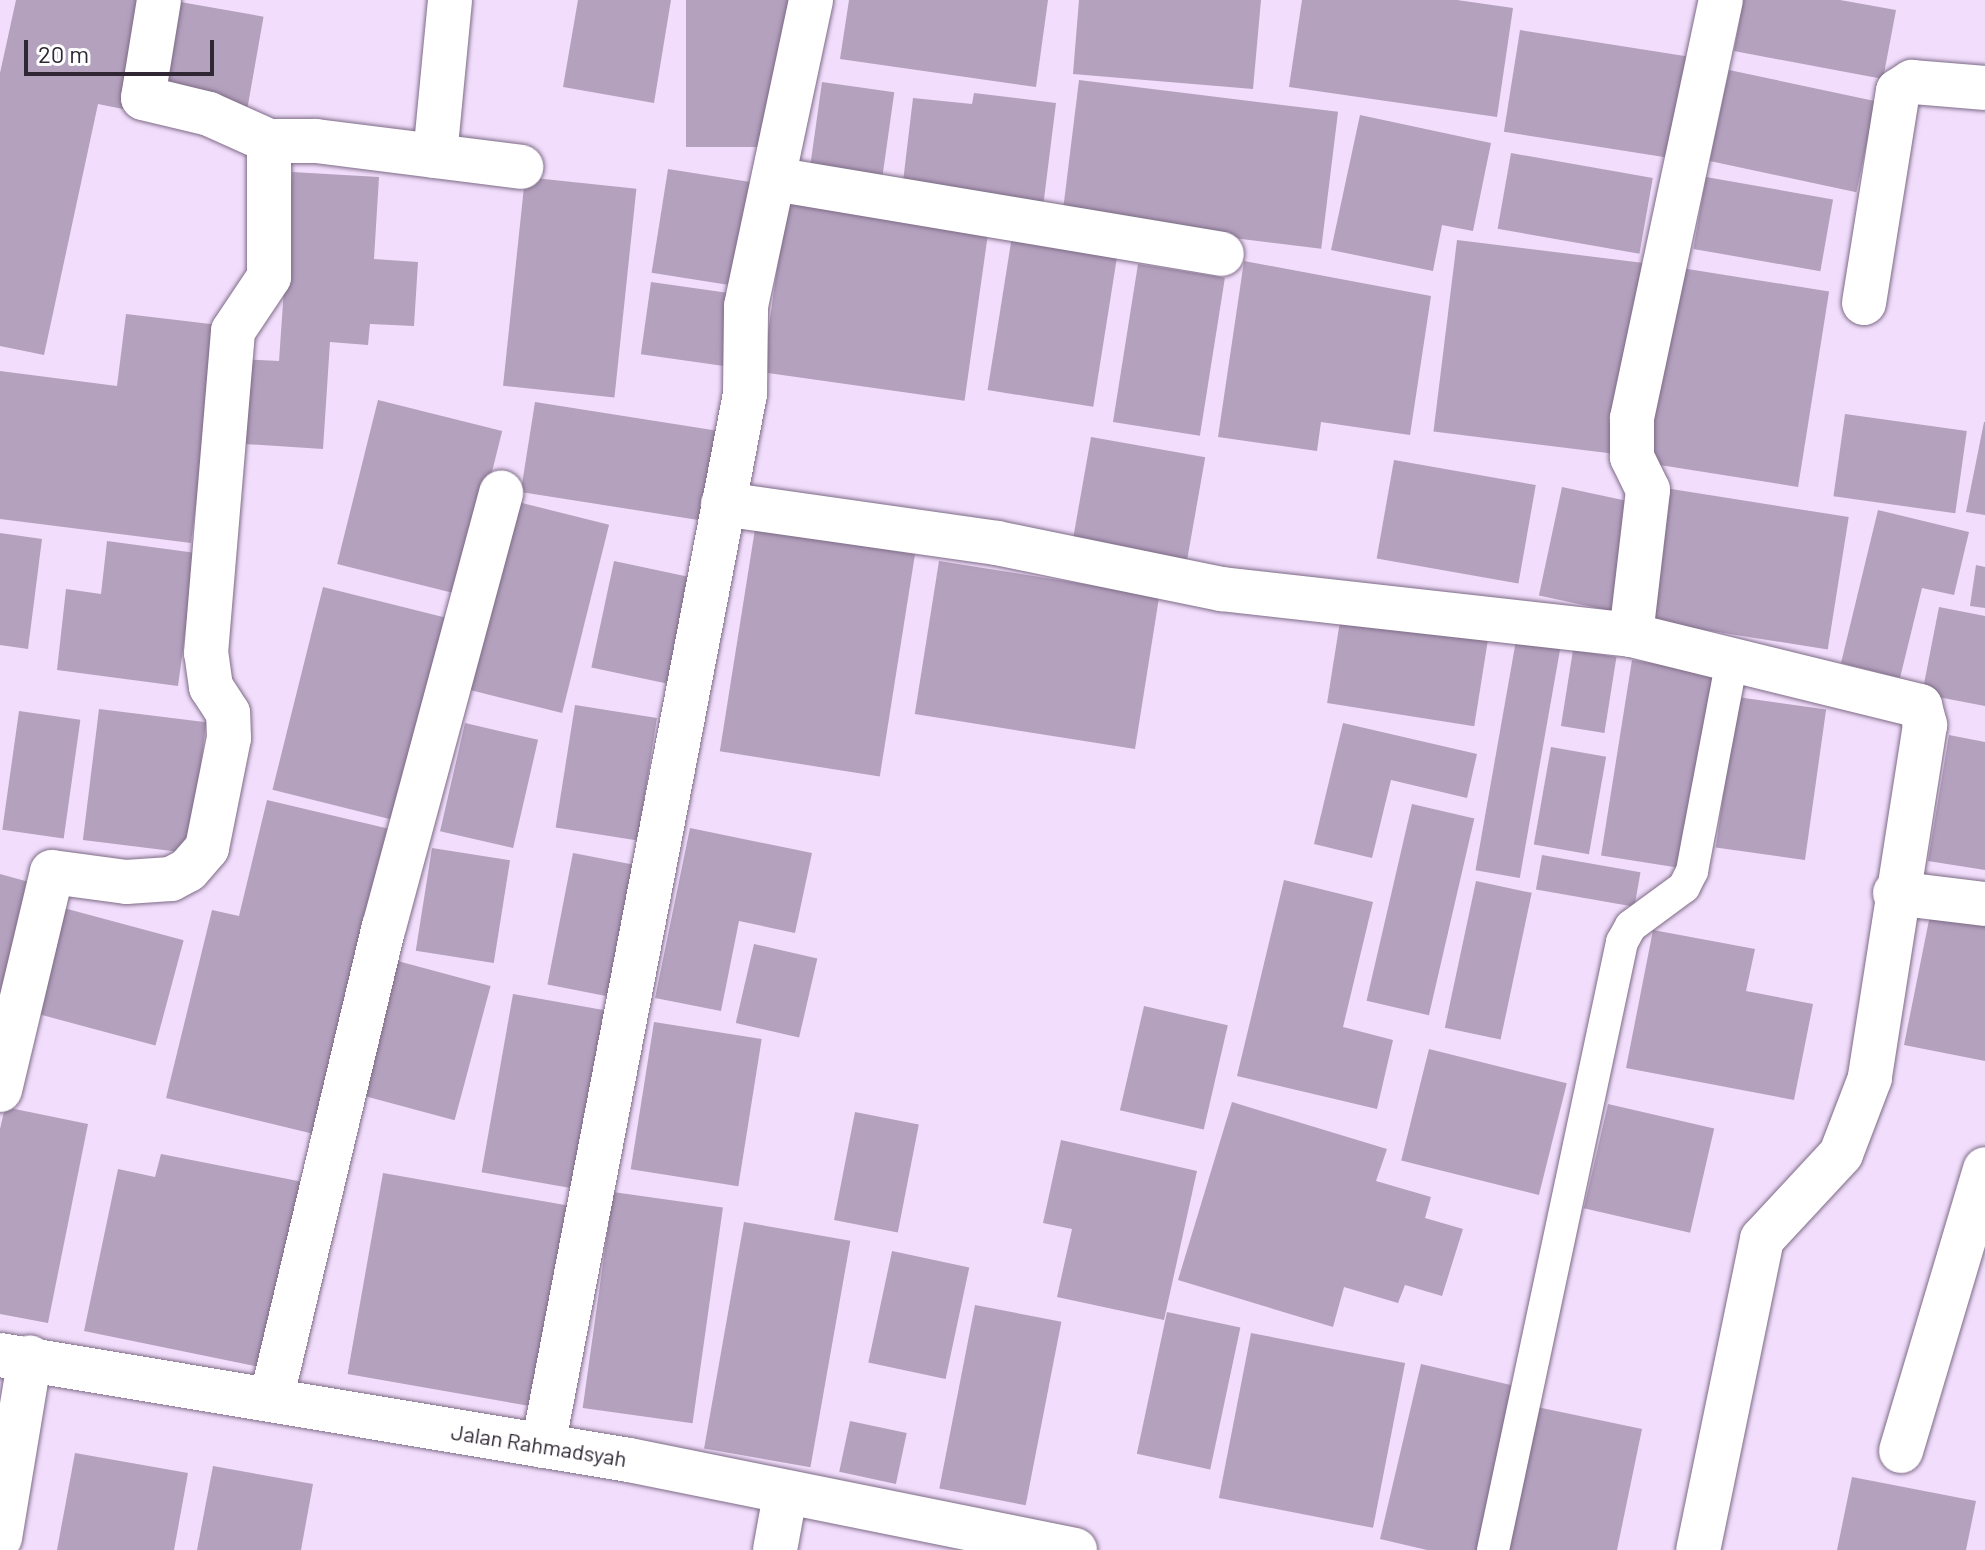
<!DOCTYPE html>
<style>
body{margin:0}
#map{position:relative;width:1985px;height:1550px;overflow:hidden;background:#f2defc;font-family:Barlow,sans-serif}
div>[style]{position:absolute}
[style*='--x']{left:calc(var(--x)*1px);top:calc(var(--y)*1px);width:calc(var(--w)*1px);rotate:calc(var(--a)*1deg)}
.building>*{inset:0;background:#b4a1be;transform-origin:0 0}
.roads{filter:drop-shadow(0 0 2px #7d6b86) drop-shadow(0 0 2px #7d6b86)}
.service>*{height:32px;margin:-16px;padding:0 16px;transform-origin:16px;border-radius:16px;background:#fff}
.minor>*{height:44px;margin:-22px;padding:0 22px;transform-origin:22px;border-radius:22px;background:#fff}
.tertiary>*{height:44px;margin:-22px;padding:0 22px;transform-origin:22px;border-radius:22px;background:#fff}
span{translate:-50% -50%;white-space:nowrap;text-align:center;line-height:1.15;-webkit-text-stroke:8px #fff;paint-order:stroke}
.street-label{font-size:22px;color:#2f2733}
.scale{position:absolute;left:24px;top:40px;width:190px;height:36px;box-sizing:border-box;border:4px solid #2f2733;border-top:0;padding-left:10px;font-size:24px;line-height:28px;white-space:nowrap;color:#2f2733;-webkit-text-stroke:6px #fff;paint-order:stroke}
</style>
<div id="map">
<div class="building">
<i style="clip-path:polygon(16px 0,148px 0,123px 109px,98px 104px,44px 355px,0 346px,0 73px)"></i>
<i style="left:169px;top:0;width:96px;height:92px;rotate:10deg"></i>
<i style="clip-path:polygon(578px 0,671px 0,654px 103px,563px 87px)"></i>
<i style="left:686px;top:0;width:114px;height:147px"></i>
<i style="clip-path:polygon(849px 0,1048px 0,1036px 87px,840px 59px)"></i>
<i style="clip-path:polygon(1079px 0,1261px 0,1253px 89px,1073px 74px)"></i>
<i style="clip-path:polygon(1302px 0,1457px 0,1513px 8px,1497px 117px,1289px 87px)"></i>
<i style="clip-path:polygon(1743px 0,1840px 0,1896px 10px,1883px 79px,1734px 51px)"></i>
<i style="left:1520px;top:30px;width:173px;height:103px;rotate:9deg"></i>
<i style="left:1729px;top:70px;width:150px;height:93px;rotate:12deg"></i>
<i style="left:1079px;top:80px;width:261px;height:138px;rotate:7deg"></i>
<i style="left:822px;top:82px;width:73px;height:88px;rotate:8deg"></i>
<i style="clip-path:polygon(974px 93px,1056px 103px,1043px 207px,902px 190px,913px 98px,972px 104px)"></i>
<i style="clip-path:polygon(1360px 115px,1491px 143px,1473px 231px,1442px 225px,1433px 271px,1331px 250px)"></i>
<i style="left:1511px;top:153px;width:144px;height:77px;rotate:10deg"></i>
<i style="left:668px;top:169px;width:93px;height:105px;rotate:9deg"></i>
<i style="clip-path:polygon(292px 172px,379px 177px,374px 259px,418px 262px,414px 326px,370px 324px,368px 345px,330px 342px,323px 449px,229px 443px,235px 359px,279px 361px)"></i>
<i style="left:525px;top:177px;width:112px;height:210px;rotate:6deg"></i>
<i style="left:1706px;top:177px;width:129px;height:73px;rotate:10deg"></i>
<i style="left:787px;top:198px;width:204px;height:176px;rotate:8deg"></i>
<i style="left:1012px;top:236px;width:107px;height:156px;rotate:9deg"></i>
<i style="left:1457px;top:240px;width:190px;height:193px;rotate:7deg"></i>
<i style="clip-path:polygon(1244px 261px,1431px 296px,1410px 435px,1321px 422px,1317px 451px,1218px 437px)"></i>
<i style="left:1138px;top:264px;width:88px;height:160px;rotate:9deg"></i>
<i style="left:1675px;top:267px;width:156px;height:198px;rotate:9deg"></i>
<i style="left:651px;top:282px;width:91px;height:73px;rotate:8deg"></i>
<i style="clip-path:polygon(126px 314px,219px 325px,191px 543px,0 519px,0 371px,117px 386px)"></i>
<i style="left:378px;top:400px;width:128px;height:169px;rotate:14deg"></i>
<i style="left:535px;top:402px;width:194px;height:91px;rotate:9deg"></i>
<i style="left:1845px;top:414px;width:123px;height:83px;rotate:8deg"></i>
<i style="clip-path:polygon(1984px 422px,1985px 422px,1985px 515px,1966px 512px)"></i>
<i style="left:1091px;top:437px;width:116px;height:110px;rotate:10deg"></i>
<i style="left:1394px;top:460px;width:144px;height:100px;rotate:10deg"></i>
<i style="left:1562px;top:487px;width:80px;height:111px;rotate:12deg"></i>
<i style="left:1665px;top:488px;width:186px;height:134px;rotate:9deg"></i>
<i style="left:514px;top:501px;width:98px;height:194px;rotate:14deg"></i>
<i style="clip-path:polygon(1878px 510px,1969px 532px,1954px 595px,1922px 588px,1900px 678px,1841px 663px)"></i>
<i style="left:755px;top:529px;width:162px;height:225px;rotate:9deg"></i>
<i style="clip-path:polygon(0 533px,42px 539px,28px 649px,0 645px)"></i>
<i style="clip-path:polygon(107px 541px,196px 553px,178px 686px,57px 670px,66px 589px,101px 594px)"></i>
<i style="left:614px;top:561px;width:83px;height:109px;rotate:12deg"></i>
<i style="left:939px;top:561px;width:223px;height:155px;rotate:9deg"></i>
<i style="clip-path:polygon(1976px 565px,1985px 567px,1985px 608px,1970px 606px)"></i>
<i style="left:323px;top:587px;width:135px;height:209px;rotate:14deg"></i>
<i style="clip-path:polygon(1939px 607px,1985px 616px,1985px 706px,1922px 694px)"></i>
<i style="left:1341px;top:615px;width:149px;height:89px;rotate:9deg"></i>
<i style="left:1518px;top:629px;width:45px;height:245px;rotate:10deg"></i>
<i style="left:1573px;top:650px;width:44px;height:77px;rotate:9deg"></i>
<i style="left:1632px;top:660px;width:85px;height:198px;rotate:9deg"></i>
<i style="left:1737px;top:697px;width:90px;height:152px;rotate:8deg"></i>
<i style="left:575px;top:705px;width:83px;height:124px;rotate:9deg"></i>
<i style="left:99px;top:709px;width:108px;height:132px;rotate:7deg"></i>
<i style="left:19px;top:711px;width:62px;height:120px;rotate:8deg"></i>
<i style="left:465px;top:723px;width:75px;height:111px;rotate:13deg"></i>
<i style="clip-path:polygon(1343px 723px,1477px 754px,1467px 798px,1391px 780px,1372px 858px,1314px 844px)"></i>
<i style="clip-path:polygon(1949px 735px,1985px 742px,1985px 870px,1928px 861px)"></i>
<i style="left:1551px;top:747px;width:56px;height:99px;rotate:10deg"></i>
<i style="clip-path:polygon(267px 800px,394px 830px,322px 1136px,166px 1098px,212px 910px,239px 916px)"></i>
<i style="left:1412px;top:804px;width:64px;height:202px;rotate:13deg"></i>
<i style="clip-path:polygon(690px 828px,812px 853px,795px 933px,739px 921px,721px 1011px,655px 998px)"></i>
<i style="left:432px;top:848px;width:79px;height:104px;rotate:9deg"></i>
<i style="left:573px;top:853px;width:70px;height:134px;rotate:11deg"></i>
<i style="left:1542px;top:855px;width:100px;height:35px;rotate:10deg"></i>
<i style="clip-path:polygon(0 874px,40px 885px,0 1031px)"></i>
<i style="clip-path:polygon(1284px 880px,1373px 902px,1343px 1027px,1393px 1040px,1377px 1109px,1237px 1076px)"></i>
<i style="left:1476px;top:881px;width:57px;height:150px;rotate:12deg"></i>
<i style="left:60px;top:907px;width:128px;height:109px;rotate:15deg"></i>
<i style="clip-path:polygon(1931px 910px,1985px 921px,1985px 1061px,1904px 1045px)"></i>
<i style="clip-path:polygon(1653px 930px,1755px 949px,1746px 991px,1813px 1004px,1794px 1100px,1626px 1068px)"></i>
<i style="left:754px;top:944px;width:65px;height:81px;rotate:13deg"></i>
<i style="left:394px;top:960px;width:100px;height:139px;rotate:15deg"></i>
<i style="left:513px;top:994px;width:102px;height:181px;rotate:10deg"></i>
<i style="left:1144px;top:1006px;width:86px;height:107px;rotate:13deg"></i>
<i style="left:654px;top:1022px;width:109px;height:149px;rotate:9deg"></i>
<i style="left:1429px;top:1049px;width:142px;height:115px;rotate:14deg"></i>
<i style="clip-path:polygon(1232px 1102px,1387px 1149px,1376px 1181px,1431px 1197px,1425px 1218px,1463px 1229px,1442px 1296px,1405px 1285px,1398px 1303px,1344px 1287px,1333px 1327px,1178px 1280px)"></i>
<i style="left:1608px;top:1104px;width:109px;height:107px;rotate:13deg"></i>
<i style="clip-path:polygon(5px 1107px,88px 1124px,48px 1323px,0 1314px,0 1129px)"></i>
<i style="left:855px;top:1112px;width:65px;height:110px;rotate:11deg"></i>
<i style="clip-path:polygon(1061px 1140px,1197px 1171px,1164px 1320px,1057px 1297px,1072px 1229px,1043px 1223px)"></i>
<i style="clip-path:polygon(161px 1154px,308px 1183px,270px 1369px,84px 1331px,118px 1169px,155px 1177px)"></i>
<i style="left:383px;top:1173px;width:195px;height:204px;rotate:10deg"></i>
<i style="left:613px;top:1192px;width:111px;height:218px;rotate:8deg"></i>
<i style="left:744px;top:1222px;width:108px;height:230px;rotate:10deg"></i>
<i style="left:892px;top:1251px;width:79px;height:114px;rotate:12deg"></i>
<i style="left:975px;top:1305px;width:88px;height:187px;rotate:11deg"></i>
<i style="left:1167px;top:1312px;width:75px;height:145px;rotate:12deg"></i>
<i style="left:1251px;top:1333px;width:157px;height:168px;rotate:11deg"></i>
<i style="clip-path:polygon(1421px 1364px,1515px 1386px,1477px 1550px,1427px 1550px,1380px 1539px)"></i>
<i style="clip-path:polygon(1537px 1407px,1642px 1429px,1617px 1550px,1506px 1550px)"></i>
<i style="left:850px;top:1421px;width:58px;height:52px;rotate:12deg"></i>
<i style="clip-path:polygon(75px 1453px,188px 1473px,174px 1550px,57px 1550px)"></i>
<i style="clip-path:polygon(213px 1466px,313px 1484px,301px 1550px,197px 1550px)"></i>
<i style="clip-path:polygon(1852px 1477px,1976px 1501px,1966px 1550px,1837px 1550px)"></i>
</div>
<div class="roads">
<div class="service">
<i style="--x:1493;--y:1550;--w:622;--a:-78.02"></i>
<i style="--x:1622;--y:942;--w:18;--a:-61"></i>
<i style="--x:1631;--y:926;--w:66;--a:-36.3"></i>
<i style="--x:1684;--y:887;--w:18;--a:-63"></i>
<i style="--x:1692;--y:871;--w:215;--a:-79.3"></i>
</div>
<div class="minor">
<i style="--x:159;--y:0;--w:99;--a:99.3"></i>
<i style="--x:143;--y:98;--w:68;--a:13.6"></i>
<i style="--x:209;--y:114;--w:66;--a:24.2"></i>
<i style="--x:435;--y:156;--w:157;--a:-84.5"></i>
<i style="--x:774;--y:179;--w:454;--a:9.5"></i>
<i style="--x:1864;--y:303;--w:215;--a:-80.9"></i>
<i style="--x:1898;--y:91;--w:17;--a:-33"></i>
<i style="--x:1912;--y:82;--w:73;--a:4.7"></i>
<i style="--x:723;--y:504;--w:277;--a:8.1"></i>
<i style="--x:997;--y:543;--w:230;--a:11.6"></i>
<i style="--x:1222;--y:589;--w:412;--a:6.4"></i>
<i style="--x:1631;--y:635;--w:298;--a:13.8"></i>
<i style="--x:1920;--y:706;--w:20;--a:75"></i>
<i style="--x:1925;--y:725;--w:357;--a:98.9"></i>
<i style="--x:1870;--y:1078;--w:81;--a:110.9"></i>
<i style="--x:1841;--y:1154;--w:116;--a:132.9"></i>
<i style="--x:1762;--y:1239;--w:318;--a:101.6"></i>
<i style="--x:1631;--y:635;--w:146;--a:-83.3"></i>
<i style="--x:1648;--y:490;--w:37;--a:-116"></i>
<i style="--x:1632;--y:457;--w:39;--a:-90"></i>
<i style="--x:1632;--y:418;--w:427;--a:-78"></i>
<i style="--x:1895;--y:893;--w:91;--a:7"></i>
<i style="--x:0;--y:1090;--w:224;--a:-76.6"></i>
<i style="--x:52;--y:872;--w:75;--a:7.7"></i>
<i style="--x:126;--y:882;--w:45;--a:-3.8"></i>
<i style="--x:171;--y:879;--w:19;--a:-28"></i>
<i style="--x:188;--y:870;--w:29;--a:-49"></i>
<i style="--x:207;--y:848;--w:112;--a:-78.7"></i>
<i style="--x:229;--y:738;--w:25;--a:-92"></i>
<i style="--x:228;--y:713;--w:31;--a:-123"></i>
<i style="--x:211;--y:687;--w:34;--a:-98"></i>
<i style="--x:206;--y:653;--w:323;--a:-85.2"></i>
<i style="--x:233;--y:331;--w:65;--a:-56.3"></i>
<i style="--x:269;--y:277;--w:136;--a:-90"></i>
<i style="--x:269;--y:141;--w:47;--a:0"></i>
<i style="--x:316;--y:141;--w:207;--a:7.2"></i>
<i style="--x:271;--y:1400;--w:486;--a:-76.6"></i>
<i style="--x:384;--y:927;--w:450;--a:-74.9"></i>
<i style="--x:543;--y:1446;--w:1071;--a:-79.13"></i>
<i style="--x:745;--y:394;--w:88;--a:-89.3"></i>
<i style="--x:746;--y:306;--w:313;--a:-78"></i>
<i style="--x:1901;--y:1451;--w:294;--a:-73.4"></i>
<i style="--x:0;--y:1538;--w:183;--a:-80.6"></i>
<i style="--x:775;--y:1550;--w:56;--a:-79.7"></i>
</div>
<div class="tertiary">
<i style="--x:0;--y:1355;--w:638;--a:9.48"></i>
<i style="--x:629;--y:1460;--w:455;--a:11.4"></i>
</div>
</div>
<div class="street-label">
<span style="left:539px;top:1445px;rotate:9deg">Jalan Rahmadsyah</span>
</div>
<div class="scale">20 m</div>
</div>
